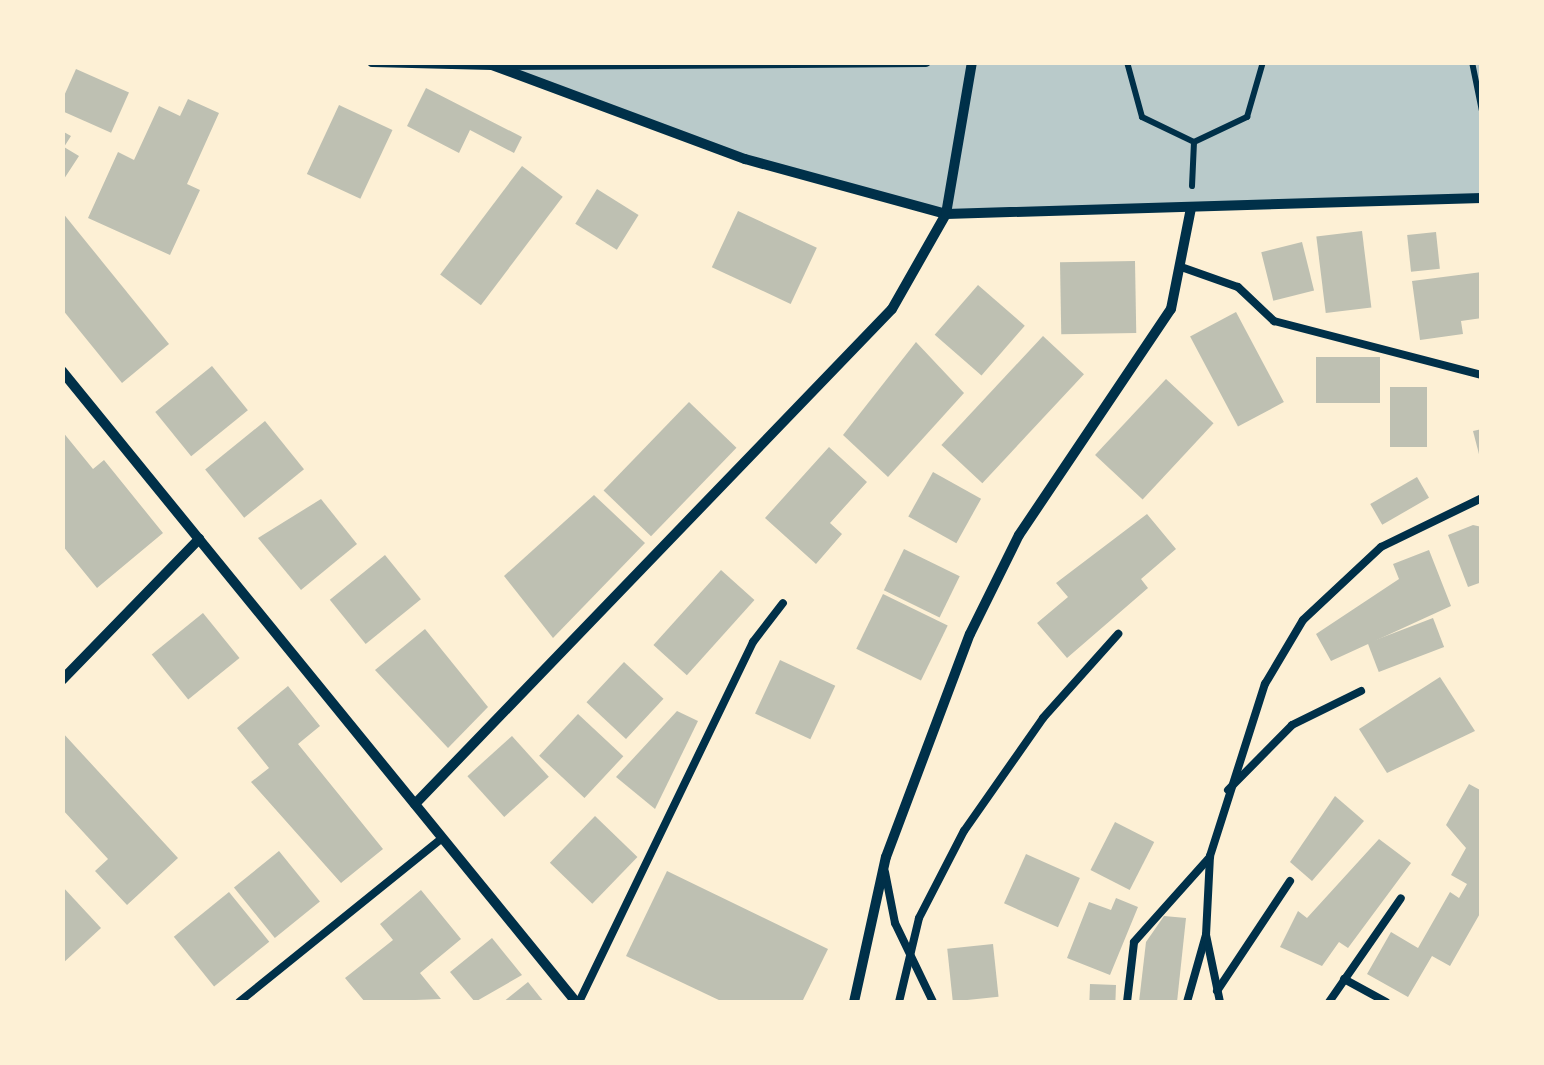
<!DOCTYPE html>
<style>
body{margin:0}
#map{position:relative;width:1544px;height:1065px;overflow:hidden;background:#fdf0d5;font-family:"DejaVu Sans",sans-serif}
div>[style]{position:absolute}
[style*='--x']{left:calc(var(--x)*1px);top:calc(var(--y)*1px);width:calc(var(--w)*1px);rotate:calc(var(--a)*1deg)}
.green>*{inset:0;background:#b9caca}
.building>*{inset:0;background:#bec0b2;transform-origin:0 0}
.path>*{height:6px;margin:-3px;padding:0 3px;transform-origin:3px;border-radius:3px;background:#003049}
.service>*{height:8px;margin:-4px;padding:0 4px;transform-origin:4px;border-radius:4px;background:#003049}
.minor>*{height:10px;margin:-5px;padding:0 5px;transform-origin:5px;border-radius:5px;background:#003049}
span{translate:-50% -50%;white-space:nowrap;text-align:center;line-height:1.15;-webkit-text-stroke:8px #fdf0d5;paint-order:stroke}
.frame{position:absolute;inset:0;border:65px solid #fdf0d5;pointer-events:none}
</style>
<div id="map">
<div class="green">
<i style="clip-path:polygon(1481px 63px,1481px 198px,946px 214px,848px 191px,492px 65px)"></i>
</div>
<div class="building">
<i style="left:76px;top:69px;width:58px;height:44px;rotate:24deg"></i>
<i style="clip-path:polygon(426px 88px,522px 137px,514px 153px,470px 130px,459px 153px,407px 126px)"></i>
<i style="clip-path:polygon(188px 99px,219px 113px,187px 184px,200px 190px,170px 255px,88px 218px,118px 152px,134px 160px,159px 106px,180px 116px)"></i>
<i style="left:339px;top:105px;width:59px;height:76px;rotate:25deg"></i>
<i style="clip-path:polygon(62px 131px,71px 136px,64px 147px,79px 156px,62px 182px)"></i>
<i style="left:522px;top:166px;width:51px;height:136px;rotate:37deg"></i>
<i style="left:597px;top:189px;width:49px;height:41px;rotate:32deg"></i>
<i style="left:738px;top:211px;width:87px;height:62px;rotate:25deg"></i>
<i style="clip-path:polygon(62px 212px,169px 344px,122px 383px,62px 309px)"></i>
<i style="left:1362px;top:231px;width:77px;height:46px;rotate:83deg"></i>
<i style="left:1436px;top:232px;width:37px;height:29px;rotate:84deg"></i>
<i style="left:1302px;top:242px;width:50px;height:42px;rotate:76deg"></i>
<i style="left:1135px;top:261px;width:72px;height:75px;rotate:89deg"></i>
<i style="clip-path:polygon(1482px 272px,1482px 318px,1461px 321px,1463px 334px,1420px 340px,1412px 281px)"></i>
<i style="left:978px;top:285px;width:62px;height:66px;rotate:41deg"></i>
<i style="left:1236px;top:312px;width:102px;height:52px;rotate:62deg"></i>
<i style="left:1043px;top:336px;width:56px;height:149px;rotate:43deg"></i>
<i style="clip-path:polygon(916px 342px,964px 393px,888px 477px,843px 435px)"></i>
<i style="left:1316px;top:357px;width:64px;height:46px"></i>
<i style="left:212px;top:366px;width:57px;height:73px;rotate:51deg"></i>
<i style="left:1166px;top:379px;width:65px;height:104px;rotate:43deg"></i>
<i style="left:1427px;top:387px;width:60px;height:37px;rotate:90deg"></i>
<i style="left:689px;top:402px;width:66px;height:123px;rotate:44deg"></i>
<i style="left:265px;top:421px;width:62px;height:77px;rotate:51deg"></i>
<i style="clip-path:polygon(1482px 429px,1482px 458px,1480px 458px,1473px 431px)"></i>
<i style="clip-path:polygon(62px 431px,93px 469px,104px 460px,163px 533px,97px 588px,62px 545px)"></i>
<i style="clip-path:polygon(829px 447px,867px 482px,830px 523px,842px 534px,816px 564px,765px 518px)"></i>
<i style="left:933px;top:472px;width:55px;height:51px;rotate:29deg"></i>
<i style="left:1417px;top:477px;width:24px;height:54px;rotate:60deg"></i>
<i style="clip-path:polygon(594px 495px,645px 543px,553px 638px,504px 576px)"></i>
<i style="clip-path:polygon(321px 499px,357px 544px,301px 590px,258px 538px)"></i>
<i style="clip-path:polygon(1147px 514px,1176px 549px,1141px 579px,1148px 588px,1067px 658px,1037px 623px,1068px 597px,1056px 583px)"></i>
<i style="clip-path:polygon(1473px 525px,1482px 527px,1482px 582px,1468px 587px,1448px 535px)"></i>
<i style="left:904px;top:549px;width:62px;height:46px;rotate:26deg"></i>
<i style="clip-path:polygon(1429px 550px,1451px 606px,1331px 661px,1316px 634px,1399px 579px,1393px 564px)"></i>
<i style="left:385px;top:555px;width:57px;height:71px;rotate:51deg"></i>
<i style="left:721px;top:570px;width:45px;height:101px;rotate:42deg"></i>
<i style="left:883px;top:594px;width:72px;height:61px;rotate:26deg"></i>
<i style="left:203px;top:613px;width:58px;height:66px;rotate:51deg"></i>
<i style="left:1433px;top:618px;width:31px;height:70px;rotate:69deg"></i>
<i style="clip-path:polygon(425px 629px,488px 707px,448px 748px,375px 670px)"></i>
<i style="left:780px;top:660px;width:61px;height:59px;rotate:25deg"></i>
<i style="left:624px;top:662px;width:54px;height:55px;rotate:43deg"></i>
<i style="clip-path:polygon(1440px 677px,1475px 731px,1387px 773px,1359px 729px)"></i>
<i style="clip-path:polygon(288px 686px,320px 726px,298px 744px,383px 849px,341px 883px,251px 782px,269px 768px,237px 728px)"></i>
<i style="clip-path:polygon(677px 711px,698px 721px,655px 809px,616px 777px)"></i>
<i style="left:578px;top:714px;width:62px;height:57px;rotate:43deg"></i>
<i style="clip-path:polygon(62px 732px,178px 858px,127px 905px,95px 871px,108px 859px,62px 809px)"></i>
<i style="left:512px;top:736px;width:55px;height:60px;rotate:48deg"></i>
<i style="clip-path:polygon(1469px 784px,1482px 791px,1482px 910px,1450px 966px,1432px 956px,1408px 997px,1367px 974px,1391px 932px,1418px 948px,1450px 892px,1459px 898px,1467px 884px,1451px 875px,1466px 848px,1446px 825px)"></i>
<i style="clip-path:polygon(1335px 796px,1364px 821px,1312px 881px,1290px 862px)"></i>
<i style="left:595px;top:816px;width:59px;height:65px;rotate:44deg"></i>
<i style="left:1115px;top:822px;width:44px;height:54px;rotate:27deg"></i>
<i style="clip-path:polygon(1379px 839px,1411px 863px,1348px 948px,1339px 942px,1322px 966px,1280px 947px,1298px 911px,1307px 918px)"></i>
<i style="left:279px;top:851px;width:65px;height:58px;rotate:51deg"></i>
<i style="left:1026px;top:854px;width:59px;height:54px;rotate:24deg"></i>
<i style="clip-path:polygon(667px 871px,828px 949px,802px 1002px,723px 1002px,626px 956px)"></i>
<i style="clip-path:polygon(62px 886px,101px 928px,62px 964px)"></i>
<i style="clip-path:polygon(421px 890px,461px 939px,420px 973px,441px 999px,365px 1002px,345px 978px,393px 940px,380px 924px)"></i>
<i style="left:229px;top:892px;width:64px;height:71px;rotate:51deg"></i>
<i style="clip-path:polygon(1116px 898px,1138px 907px,1110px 975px,1067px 958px,1089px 902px,1111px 910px)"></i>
<i style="clip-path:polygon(1164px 916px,1186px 918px,1177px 1002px,1139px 1002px,1146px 942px)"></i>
<i style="clip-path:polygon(492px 938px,522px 975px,475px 1002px,450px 972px)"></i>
<i style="left:993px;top:944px;width:53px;height:46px;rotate:84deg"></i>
<i style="clip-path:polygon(528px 982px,544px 1002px,503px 1002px)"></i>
<i style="left:1090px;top:984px;width:26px;height:18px;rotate:2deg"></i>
</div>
<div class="path">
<i style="--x:1127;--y:62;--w:57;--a:74.7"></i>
<i style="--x:1142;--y:117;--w:58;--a:25.7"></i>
<i style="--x:1194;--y:142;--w:59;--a:-25.3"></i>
<i style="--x:1247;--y:117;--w:57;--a:-73.8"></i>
<i style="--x:1472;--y:62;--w:50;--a:78.5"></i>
<i style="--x:1192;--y:186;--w:44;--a:-87.4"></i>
</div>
<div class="service">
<i style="--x:1184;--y:268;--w:57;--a:19.4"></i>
<i style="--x:1238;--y:287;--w:50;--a:43.4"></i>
<i style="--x:1274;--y:321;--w:215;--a:14.6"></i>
<i style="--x:1228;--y:790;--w:91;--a:-45.4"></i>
<i style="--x:1292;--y:725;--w:77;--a:-26.2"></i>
<i style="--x:885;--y:872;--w:52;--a:78.9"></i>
<i style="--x:895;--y:923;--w:88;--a:64.3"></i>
<i style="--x:1344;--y:979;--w:48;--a:28.7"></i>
<i style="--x:1217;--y:991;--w:132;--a:-56.4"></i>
<i style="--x:239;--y:1002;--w:261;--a:-38.9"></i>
<i style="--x:579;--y:1002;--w:400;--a:-64.2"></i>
<i style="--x:753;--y:642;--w:49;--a:-52.4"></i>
<i style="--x:899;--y:1002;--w:86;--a:-76.6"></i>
<i style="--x:919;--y:918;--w:98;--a:-62.7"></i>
<i style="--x:964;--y:831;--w:138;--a:-55"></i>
<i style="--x:1043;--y:718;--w:113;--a:-48.2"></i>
<i style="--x:1127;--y:1002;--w:60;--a:-83.3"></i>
<i style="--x:1134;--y:942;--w:114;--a:-48.2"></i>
<i style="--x:1187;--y:1002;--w:70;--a:-74.2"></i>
<i style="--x:1220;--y:1002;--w:68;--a:-101.8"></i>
<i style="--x:1206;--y:935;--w:79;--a:-87.1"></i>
<i style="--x:1210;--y:856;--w:181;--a:-72.3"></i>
<i style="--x:1265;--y:684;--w:74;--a:-59.3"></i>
<i style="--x:1303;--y:620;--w:107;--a:-43.1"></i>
<i style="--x:1381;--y:547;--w:112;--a:-25.9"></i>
<i style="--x:1329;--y:1002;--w:126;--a:-55.3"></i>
</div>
<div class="minor">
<i style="--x:372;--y:62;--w:120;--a:1.4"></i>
<i style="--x:492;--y:65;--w:270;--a:20.4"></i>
<i style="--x:745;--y:159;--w:208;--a:15.3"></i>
<i style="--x:946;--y:214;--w:536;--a:-1.71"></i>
<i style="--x:497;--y:65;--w:429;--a:-0.4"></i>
<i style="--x:62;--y:371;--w:814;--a:50.83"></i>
<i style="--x:62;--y:680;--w:197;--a:-45.8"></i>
<i style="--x:415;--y:804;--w:687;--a:-46.06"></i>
<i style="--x:892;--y:309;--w:109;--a:-60.4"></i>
<i style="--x:946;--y:214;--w:154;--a:-80.3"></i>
<i style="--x:854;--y:1002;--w:148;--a:-77.6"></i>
<i style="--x:886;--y:857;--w:238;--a:-69.4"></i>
<i style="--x:970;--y:634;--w:110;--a:-63.7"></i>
<i style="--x:1019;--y:535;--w:272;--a:-56.1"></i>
<i style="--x:1171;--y:309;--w:103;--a:-78.8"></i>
</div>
<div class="frame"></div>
</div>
